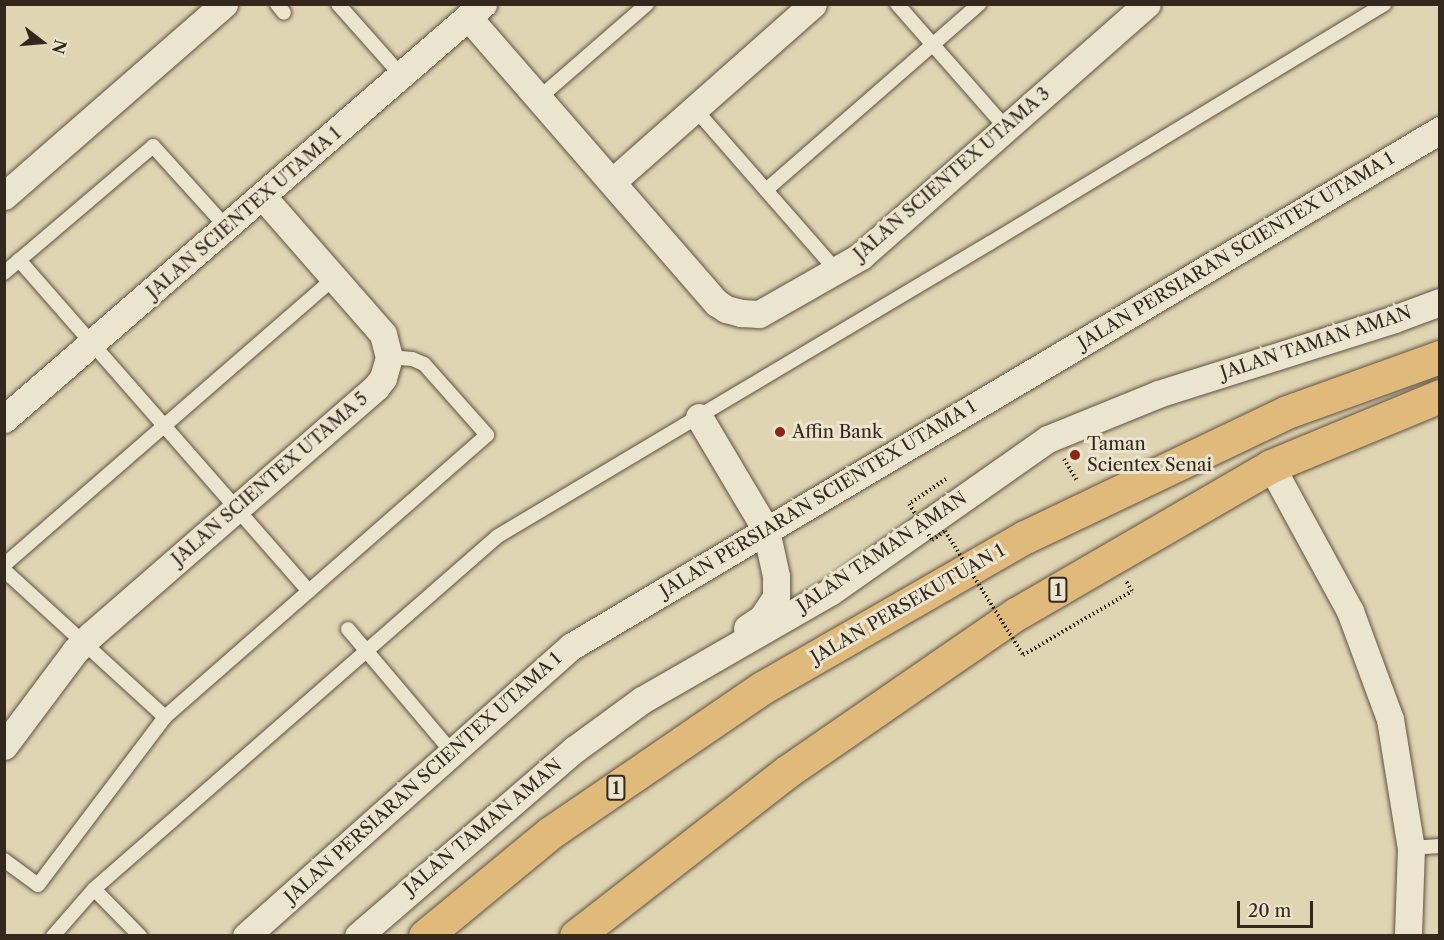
<!DOCTYPE html>
<style>
body{margin:0}
#map{position:relative;width:1444px;height:940px;overflow:hidden;background:#e0d5b3;font-family:"Libre Caslon Text",serif}
div>[style]{position:absolute}
[style*='--x']{left:calc(var(--x)*1px);top:calc(var(--y)*1px);width:calc(var(--w)*1px);rotate:calc(var(--a)*1deg)}
.path>*{height:4px;margin-top:-2px;transform-origin:0;background:repeating-linear-gradient(90deg,#34271b 0 1.5px,transparent 0 4.5px)}
.roads{filter:drop-shadow(0 0 2px #5f5241) drop-shadow(0 0 2px #5f5241)}
.lane>*{height:14px;margin:-7px;padding:0 7px;transform-origin:7px;border-radius:7px;background:#ebe4ce}
.street>*{height:27px;margin:-13.5px;padding:0 13.5px;transform-origin:13.5px;border-radius:13.5px;background:#ebe4ce}
.highway>*{height:33px;margin:-16.5px;padding:0 16.5px;transform-origin:16.5px;border-radius:16.5px;background:#e0ba7a}
.path-bridge>*{height:4px;margin-top:-2px;transform-origin:0;background:repeating-linear-gradient(90deg,#34271b 0 1.5px,transparent 0 4.5px)}
.dots>*{width:16px;height:16px;translate:-50% -50%;box-sizing:border-box;border:3px solid #ebe4ce;border-radius:50%}
span{translate:-50% -50%;white-space:nowrap;text-align:center;line-height:1.15;-webkit-text-stroke:6px #ebe4ce;paint-order:stroke}
.shield-label span{padding:2px 4px;background:#ebe4ce;border:2px solid;border-radius:4px;-webkit-text-stroke-width:0}
.shield-label{font-size:16px;color:#34271b;font-weight:700}
.street-label{font-size:18px;color:#34271b}
.poi-label{font-size:18px;color:#34271b}
.left{translate:0 -50%;text-align:left}
.frame{position:absolute;inset:0;border:6px solid #34271b;pointer-events:none}
.north{position:absolute;left:12px;top:12px;width:60px;height:60px;-webkit-text-stroke:4px #ebe4ce;paint-order:stroke;rotate:106deg;font-size:16px;font-weight:700;line-height:24px;text-align:center;color:#34271b}
.north::after{content:'';display:block;margin:auto;width:21px;height:27px;background:#34271b;clip-path:polygon(50% 0,100% 100%,50% 72%,0 100%)}
.scale{position:absolute;left:1237px;top:901px;width:76px;height:27px;box-sizing:border-box;border:3px solid #34271b;border-top:0;padding-left:8px;font-size:18px;line-height:21px;white-space:nowrap;color:#34271b;-webkit-text-stroke:4px #ebe4ce;paint-order:stroke}
</style>
<div id="map">
<div class="path">
<i style="--x:1064;--y:459;--w:26;--a:59"></i>
<i style="--x:1023;--y:655;--w:126;--a:-30.4"></i>
<i style="--x:1132;--y:591;--w:12;--a:-121"></i>
</div>
<div class="roads">
<div class="lane">
<i style="--x:277;--y:4;--w:11;--a:52"></i>
<i style="--x:338;--y:4;--w:96;--a:48.4"></i>
<i style="--x:897;--y:4;--w:165;--a:48.7"></i>
<i style="--x:539;--y:98;--w:143;--a:-41"></i>
<i style="--x:695;--y:109;--w:214;--a:48.8"></i>
<i style="--x:766;--y:190;--w:283;--a:-41.1"></i>
<i style="--x:19;--y:260;--w:440;--a:48.8"></i>
<i style="--x:4;--y:273;--w:196;--a:-40.4"></i>
<i style="--x:153;--y:146;--w:110;--a:47.9"></i>
<i style="--x:4;--y:565;--w:437;--a:-41"></i>
<i style="--x:4;--y:570;--w:218;--a:42.4"></i>
<i style="--x:348;--y:629;--w:161;--a:49.8"></i>
<i style="--x:1411;--y:848;--w:29;--a:-4"></i>
<i style="--x:4;--y:860;--w:42;--a:36.3"></i>
<i style="--x:38;--y:885;--w:211;--a:-52.9"></i>
<i style="--x:165;--y:717;--w:428;--a:-41.2"></i>
<i style="--x:487;--y:435;--w:95;--a:-131.6"></i>
<i style="--x:424;--y:364;--w:13;--a:-157"></i>
<i style="--x:412;--y:359;--w:23;--a:-175"></i>
<i style="--x:94;--y:889;--w:66;--a:45.6"></i>
<i style="--x:53;--y:936;--w:62;--a:-48.9"></i>
<i style="--x:94;--y:889;--w:536;--a:-41.15"></i>
<i style="--x:498;--y:536;--w:573;--a:-30.78"></i>
<i style="--x:990;--y:243;--w:461;--a:-31.2"></i>
</div>
<div class="street">
<i style="--x:468;--y:17;--w:379;--a:49"></i>
<i style="--x:717;--y:303;--w:11;--a:34"></i>
<i style="--x:726;--y:309;--w:16;--a:15"></i>
<i style="--x:741;--y:313;--w:18;--a:3"></i>
<i style="--x:759;--y:314;--w:117;--a:-29.6"></i>
<i style="--x:861;--y:256;--w:381;--a:-41.4"></i>
<i style="--x:612;--y:182;--w:268;--a:-41.5"></i>
<i style="--x:4;--y:196;--w:292;--a:-41.1"></i>
<i style="--x:699;--y:417;--w:131;--a:59.3"></i>
<i style="--x:766;--y:530;--w:47;--a:77.7"></i>
<i style="--x:776;--y:576;--w:21;--a:90"></i>
<i style="--x:776;--y:597;--w:25;--a:124"></i>
<i style="--x:762;--y:618;--w:18;--a:146"></i>
<i style="--x:4;--y:419;--w:634;--a:-40.91"></i>
<i style="--x:1271;--y:466;--w:165;--a:61.4"></i>
<i style="--x:1350;--y:611;--w:115;--a:69.7"></i>
<i style="--x:1390;--y:719;--w:131;--a:80.8"></i>
<i style="--x:1411;--y:848;--w:88;--a:92"></i>
<i style="--x:4;--y:746;--w:119;--a:-53.2"></i>
<i style="--x:75;--y:651;--w:23;--a:-45"></i>
<i style="--x:91;--y:635;--w:378;--a:-41"></i>
<i style="--x:376;--y:387;--w:11;--a:-52"></i>
<i style="--x:383;--y:378;--w:22;--a:-74"></i>
<i style="--x:389;--y:357;--w:24;--a:-105"></i>
<i style="--x:383;--y:334;--w:182;--a:-131.2"></i>
<i style="--x:246;--y:936;--w:436;--a:-41.7"></i>
<i style="--x:572;--y:646;--w:1010;--a:-30.73"></i>
<i style="--x:358;--y:936;--w:286;--a:-40.8"></i>
<i style="--x:575;--y:749;--w:83;--a:-36.2"></i>
<i style="--x:642;--y:700;--w:217;--a:-29.9"></i>
<i style="--x:830;--y:592;--w:266;--a:-35.1"></i>
<i style="--x:1048;--y:439;--w:119;--a:-22.2"></i>
<i style="--x:1158;--y:394;--w:248;--a:-17.6"></i>
<i style="--x:1394;--y:319;--w:49;--a:-20.3"></i>
</div>
<div class="highway">
<i style="--x:425;--y:936;--w:162;--a:-39.5"></i>
<i style="--x:550;--y:833;--w:257;--a:-34.4"></i>
<i style="--x:762;--y:688;--w:303;--a:-29.9"></i>
<i style="--x:1025;--y:537;--w:290;--a:-25.5"></i>
<i style="--x:1287;--y:412;--w:163;--a:-19.8"></i>
<i style="--x:576;--y:936;--w:269;--a:-37.9"></i>
<i style="--x:788;--y:771;--w:277;--a:-34.6"></i>
<i style="--x:1016;--y:614;--w:295;--a:-30.1"></i>
<i style="--x:1271;--y:466;--w:183;--a:-22.5"></i>
</div>
</div>
<div class="path-bridge">
<i style="--x:946;--y:479;--w:45;--a:146"></i>
<i style="--x:909;--y:504;--w:43;--a:57.4"></i>
<i style="--x:932;--y:540;--w:16;--a:-35"></i>
<i style="--x:945;--y:531;--w:146;--a:57.8"></i>
</div>
<div class="dots">
<i style="left:780px;top:432px;background:#8f2418"></i>
<i style="left:1075px;top:455px;background:#8f2418"></i>
</div>
<div class="shield-label">
<span style="left:1058px;top:590px">1</span>
<span style="left:616px;top:788px">1</span>
</div>
<div class="street-label">
<span style="left:952px;top:174px;rotate:-41deg">JALAN SCIENTEX UTAMA 3</span>
<span style="left:244px;top:213px;rotate:-41deg">JALAN SCIENTEX UTAMA 1</span>
<span style="left:1236px;top:251px;rotate:-31deg">JALAN PERSIARAN SCIENTEX UTAMA 1</span>
<span style="left:1316px;top:343px;rotate:-18deg">JALAN TAMAN AMAN</span>
<span style="left:270px;top:479px;rotate:-41deg">JALAN SCIENTEX UTAMA 5</span>
<span style="left:818px;top:499px;rotate:-31deg">JALAN PERSIARAN SCIENTEX UTAMA 1</span>
<span style="left:882px;top:552px;rotate:-34deg">JALAN TAMAN AMAN</span>
<span style="left:908px;top:604px;rotate:-30deg">JALAN PERSEKUTUAN 1</span>
<span style="left:423px;top:778px;rotate:-42deg">JALAN PERSIARAN SCIENTEX UTAMA 1</span>
<span style="left:483px;top:827px;rotate:-40deg">JALAN TAMAN AMAN</span>
</div>
<div class="poi-label">
<span class="left" style="left:792px;top:432px">Affin Bank</span>
<span class="left" style="left:1087px;top:455px">Taman<br>Scientex Senai</span>
</div>
<div class="frame"></div>
<div class="north">N</div>
<div class="scale">20 m</div>
</div>
